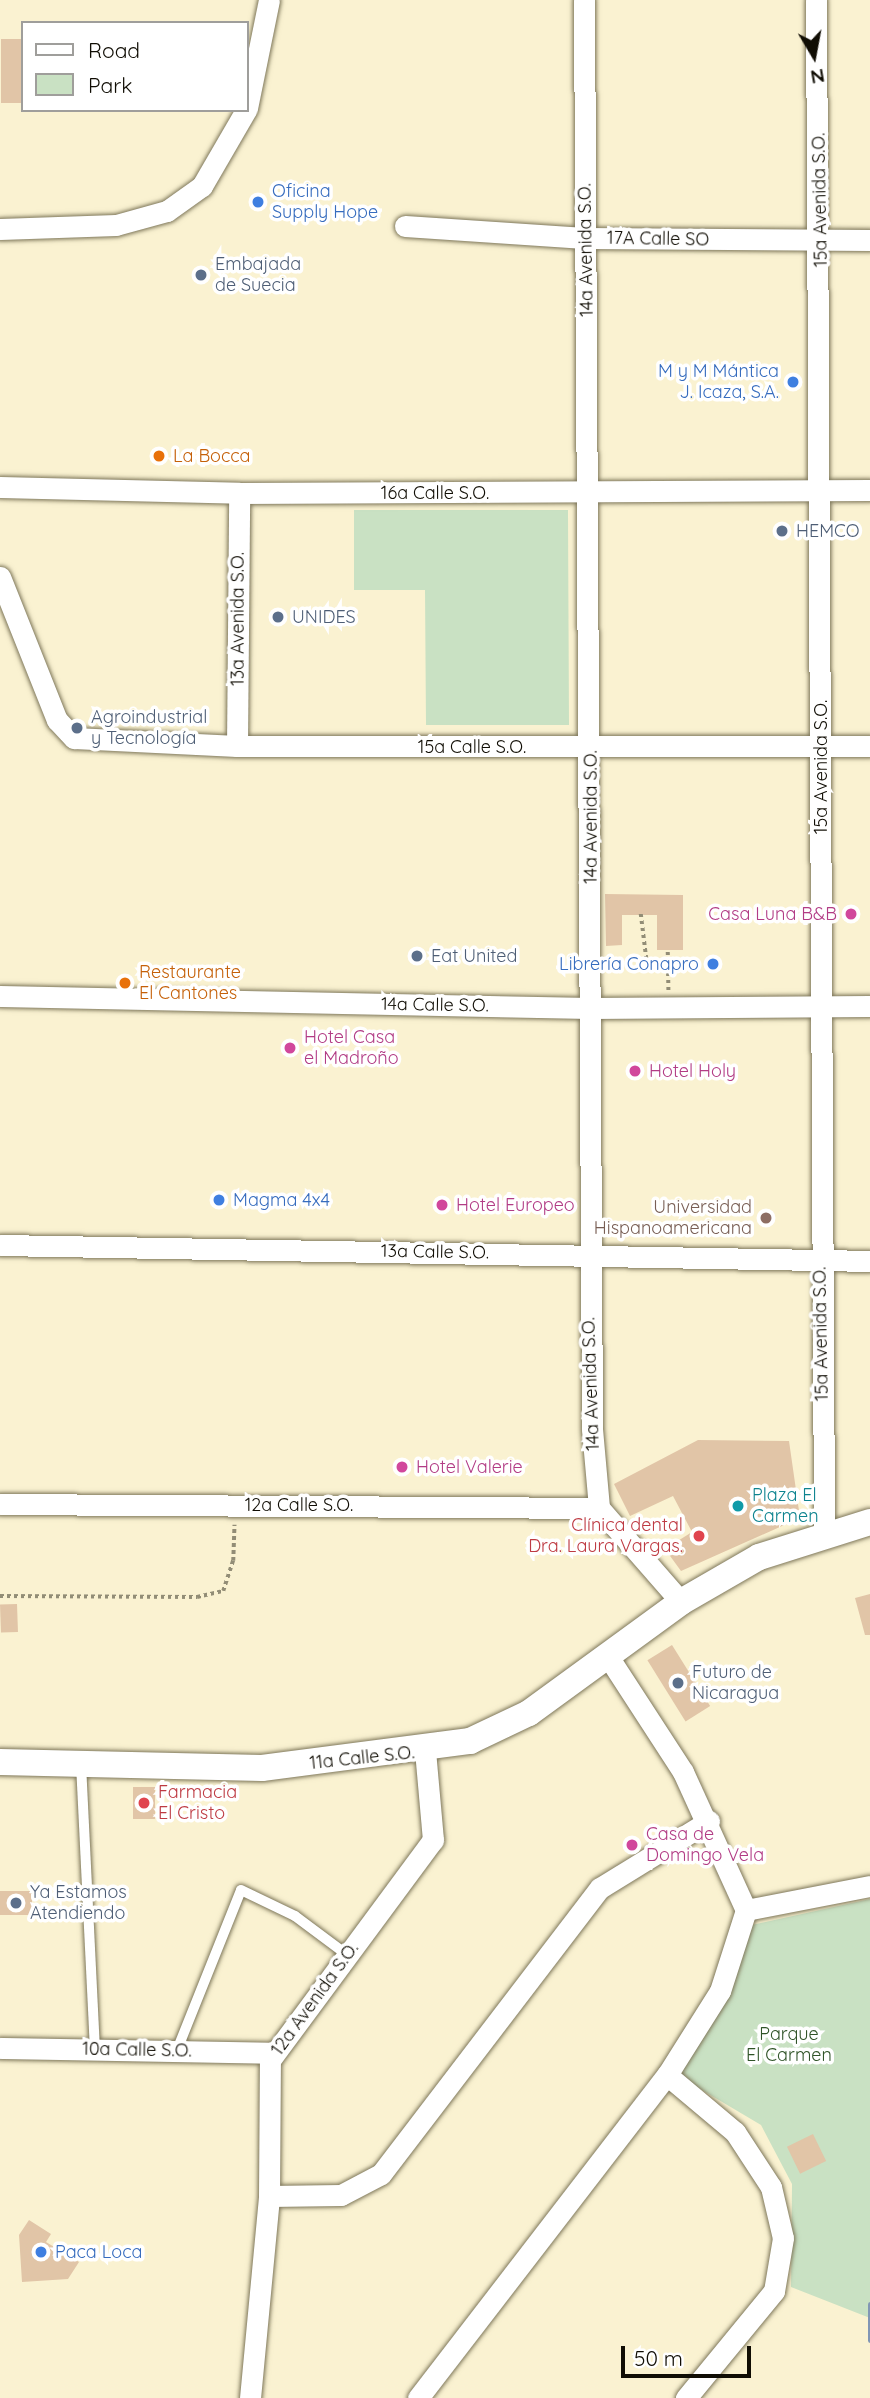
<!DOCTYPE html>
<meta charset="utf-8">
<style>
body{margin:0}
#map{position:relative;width:870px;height:2398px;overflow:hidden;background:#faf2d1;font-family:Quicksand,sans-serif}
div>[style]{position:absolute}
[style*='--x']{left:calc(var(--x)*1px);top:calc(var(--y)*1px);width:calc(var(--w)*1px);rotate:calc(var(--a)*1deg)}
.green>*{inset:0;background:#c9e1c3}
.stream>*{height:5px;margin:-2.5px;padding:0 2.5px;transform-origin:2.5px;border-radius:2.5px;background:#8196b5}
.building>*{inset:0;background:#e1c5a7;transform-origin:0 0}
.path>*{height:3.5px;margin-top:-1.75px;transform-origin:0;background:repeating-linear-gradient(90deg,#928d76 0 3.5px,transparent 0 7px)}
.roads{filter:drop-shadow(0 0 2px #7e775a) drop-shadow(0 0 2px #7e775a)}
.service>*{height:10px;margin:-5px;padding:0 5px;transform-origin:5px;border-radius:5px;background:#fff}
.minor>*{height:21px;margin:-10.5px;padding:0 10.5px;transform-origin:10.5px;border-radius:10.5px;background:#fff}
.tertiary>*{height:26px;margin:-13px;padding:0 13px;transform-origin:13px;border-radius:13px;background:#fff}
.dots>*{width:19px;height:19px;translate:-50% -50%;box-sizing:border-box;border:4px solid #fff;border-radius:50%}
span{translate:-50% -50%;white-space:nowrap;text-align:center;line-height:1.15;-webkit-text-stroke:7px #fff;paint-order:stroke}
.shop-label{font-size:18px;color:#366cbe}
.left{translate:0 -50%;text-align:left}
.right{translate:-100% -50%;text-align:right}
.street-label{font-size:18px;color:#100d04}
.service-label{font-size:18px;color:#4e5e75}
.food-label{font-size:18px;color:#c56008}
.hotel-label{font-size:18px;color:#b23c85}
.education-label{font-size:18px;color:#785e54}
.culture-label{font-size:18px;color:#0d838f}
.health-label{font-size:18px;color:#be3a42}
.park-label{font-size:18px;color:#305428}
.legend{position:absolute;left:21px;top:21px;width:228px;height:91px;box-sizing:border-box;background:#fff;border:2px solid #9f9e9b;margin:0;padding:9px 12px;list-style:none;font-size:21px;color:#100d04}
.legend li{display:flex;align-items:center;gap:14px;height:35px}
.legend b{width:35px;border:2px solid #9f9e9b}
.north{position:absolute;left:779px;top:21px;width:70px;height:70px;-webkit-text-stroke:5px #fff;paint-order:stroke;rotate:170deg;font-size:19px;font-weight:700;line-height:28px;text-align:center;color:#100d04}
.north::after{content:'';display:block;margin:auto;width:24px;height:32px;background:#100d04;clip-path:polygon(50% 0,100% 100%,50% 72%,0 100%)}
.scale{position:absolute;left:621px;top:2346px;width:130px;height:32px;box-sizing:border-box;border:4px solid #100d04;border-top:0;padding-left:9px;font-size:21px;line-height:24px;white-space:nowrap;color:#100d04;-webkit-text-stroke:5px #fff;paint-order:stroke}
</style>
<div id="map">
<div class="green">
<i style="clip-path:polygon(354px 510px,568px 510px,569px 725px,426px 725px,425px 590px,354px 590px)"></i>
<i style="clip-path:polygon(870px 1899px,870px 2318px,791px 2287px,792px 2184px,761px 2125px,680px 2077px,752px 1925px)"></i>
</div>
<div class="stream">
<i style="--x:870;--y:2304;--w:36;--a:90"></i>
</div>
<div class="building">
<i style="left:1px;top:39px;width:22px;height:64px"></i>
<i style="clip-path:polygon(605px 894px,683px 895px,683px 950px,657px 950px,657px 915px,622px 915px,622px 945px,606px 946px)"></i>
<i style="clip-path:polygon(698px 1440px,789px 1441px,800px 1518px,681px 1571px,665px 1549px,692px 1532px,673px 1496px,630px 1516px,614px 1484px)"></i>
<i style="clip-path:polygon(870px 1594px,870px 1635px,865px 1635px,855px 1598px)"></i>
<i style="left:17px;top:1604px;width:28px;height:17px;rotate:88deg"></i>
<i style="left:672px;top:1645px;width:72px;height:29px;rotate:58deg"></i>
<i style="left:133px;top:1787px;width:22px;height:32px"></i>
<i style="left:32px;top:1891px;width:24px;height:32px;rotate:90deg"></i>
<i style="left:813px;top:2134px;width:30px;height:29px;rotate:64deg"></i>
<i style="clip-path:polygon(29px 2220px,51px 2234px,46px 2242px,79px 2262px,68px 2279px,22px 2282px,19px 2235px)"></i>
</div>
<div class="path">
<i style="--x:641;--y:914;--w:49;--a:83"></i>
<i style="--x:647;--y:963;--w:21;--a:11"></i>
<i style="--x:668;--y:952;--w:39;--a:89"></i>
<i style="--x:0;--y:1596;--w:197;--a:0.3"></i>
<i style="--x:197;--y:1597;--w:27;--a:-13"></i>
<i style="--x:223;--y:1591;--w:32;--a:-72"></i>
<i style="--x:233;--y:1561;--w:36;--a:-88"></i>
</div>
<div class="roads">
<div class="service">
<i style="--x:81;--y:1764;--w:285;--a:87.2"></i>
<i style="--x:177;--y:2050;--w:172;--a:-68.2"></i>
<i style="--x:241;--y:1890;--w:60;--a:25.7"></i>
<i style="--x:295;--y:1916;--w:64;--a:36.7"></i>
</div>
<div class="minor">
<i style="--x:584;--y:0;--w:1429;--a:89.68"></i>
<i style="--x:592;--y:1429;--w:79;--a:84.9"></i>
<i style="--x:599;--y:1508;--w:125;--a:48.9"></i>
<i style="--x:816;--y:0;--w:1534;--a:89.7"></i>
<i style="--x:247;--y:108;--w:110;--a:-78.5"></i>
<i style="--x:405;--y:226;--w:180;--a:3.8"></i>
<i style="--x:585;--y:238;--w:285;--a:0.4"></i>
<i style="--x:0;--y:229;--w:116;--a:-2"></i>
<i style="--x:116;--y:225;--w:53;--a:-15.4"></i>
<i style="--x:167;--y:211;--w:43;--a:-35.5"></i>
<i style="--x:202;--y:186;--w:88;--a:-59.9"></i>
<i style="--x:0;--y:487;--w:239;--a:1.4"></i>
<i style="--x:239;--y:493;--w:631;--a:-0.27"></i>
<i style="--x:0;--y:577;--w:154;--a:68.3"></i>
<i style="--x:57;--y:720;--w:25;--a:47"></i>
<i style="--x:74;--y:738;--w:163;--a:2.8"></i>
<i style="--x:237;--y:746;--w:633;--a:0"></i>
<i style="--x:237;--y:746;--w:253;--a:-89.5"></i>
<i style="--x:0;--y:996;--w:590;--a:1.17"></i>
<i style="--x:590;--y:1008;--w:280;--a:-0.4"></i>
<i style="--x:0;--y:1245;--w:870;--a:1.05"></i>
<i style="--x:0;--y:1504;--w:599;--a:0.38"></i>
<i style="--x:609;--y:1658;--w:136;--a:57"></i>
<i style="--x:683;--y:1772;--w:152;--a:65.5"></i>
<i style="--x:746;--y:1910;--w:126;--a:-11"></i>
<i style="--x:0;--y:2048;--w:274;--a:1"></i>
<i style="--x:667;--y:2075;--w:89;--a:40"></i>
<i style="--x:735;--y:2132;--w:66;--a:56.8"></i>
<i style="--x:771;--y:2187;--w:52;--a:76.8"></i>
<i style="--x:783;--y:2238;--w:54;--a:99.6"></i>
<i style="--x:774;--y:2291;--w:139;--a:129.4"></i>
<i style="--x:269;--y:2196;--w:72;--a:-0.8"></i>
<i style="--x:341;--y:2195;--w:45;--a:-27.7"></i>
<i style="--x:381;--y:2174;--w:360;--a:-52.6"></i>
<i style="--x:600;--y:1888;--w:128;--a:-31.6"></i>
<i style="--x:250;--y:2398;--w:203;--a:-84.6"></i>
<i style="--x:269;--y:2196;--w:136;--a:-89.6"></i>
<i style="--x:270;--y:2060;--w:274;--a:-53.5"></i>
<i style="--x:433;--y:1840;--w:89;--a:-95.1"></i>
<i style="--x:418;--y:2398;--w:408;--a:-52.4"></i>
<i style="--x:667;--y:2075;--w:99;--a:-57.8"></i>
<i style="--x:720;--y:1991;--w:85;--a:-72.2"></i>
</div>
<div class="tertiary">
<i style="--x:0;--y:1762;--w:262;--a:1.3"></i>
<i style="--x:262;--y:1768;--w:210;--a:-7.4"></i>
<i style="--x:470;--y:1741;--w:65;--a:-25.4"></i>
<i style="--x:529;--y:1713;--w:188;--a:-36.1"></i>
<i style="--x:681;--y:1602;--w:90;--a:-30"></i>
<i style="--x:759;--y:1557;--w:116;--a:-17.5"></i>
</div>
</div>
<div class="dots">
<i style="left:258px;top:202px;background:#3f7fe0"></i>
<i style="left:201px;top:275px;background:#5c6f8a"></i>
<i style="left:793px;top:382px;background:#3f7fe0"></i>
<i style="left:159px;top:456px;background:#e8710a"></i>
<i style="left:782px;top:531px;background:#5c6f8a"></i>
<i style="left:278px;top:617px;background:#5c6f8a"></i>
<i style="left:77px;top:728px;background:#5c6f8a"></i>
<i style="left:851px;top:914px;background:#d1479c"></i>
<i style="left:417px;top:956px;background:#5c6f8a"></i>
<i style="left:713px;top:964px;background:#3f7fe0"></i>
<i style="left:125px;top:983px;background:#e8710a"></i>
<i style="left:290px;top:1048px;background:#d1479c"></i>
<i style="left:635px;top:1071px;background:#d1479c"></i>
<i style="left:219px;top:1200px;background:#3f7fe0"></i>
<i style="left:442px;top:1205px;background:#d1479c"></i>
<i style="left:766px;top:1218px;background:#8d6e63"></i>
<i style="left:402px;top:1467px;background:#d1479c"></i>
<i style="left:738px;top:1506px;background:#0f9aa8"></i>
<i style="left:699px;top:1536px;background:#e0444e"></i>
<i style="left:678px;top:1683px;background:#5c6f8a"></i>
<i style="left:144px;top:1803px;background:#e0444e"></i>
<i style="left:632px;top:1845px;background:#d1479c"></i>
<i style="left:16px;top:1903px;background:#5c6f8a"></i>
<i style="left:41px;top:2252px;background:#3f7fe0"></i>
</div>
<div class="shop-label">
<span class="left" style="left:272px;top:202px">Oficina<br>Supply Hope</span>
<span class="right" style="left:779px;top:382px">M y M Mántica<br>J. Icaza, S.A.</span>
<span class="right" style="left:699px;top:964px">Librería Conapro</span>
<span class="left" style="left:233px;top:1200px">Magma 4x4</span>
<span class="left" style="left:55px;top:2252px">Paca Loca</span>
</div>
<div class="street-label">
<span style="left:820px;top:200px;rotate:-91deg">15a Avenida S.O.</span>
<span style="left:658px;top:239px;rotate:1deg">17A Calle SO</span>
<span style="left:586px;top:250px;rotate:-91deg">14a Avenida S.O.</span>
<span style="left:435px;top:493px">16a Calle S.O.</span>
<span style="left:238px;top:619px;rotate:-90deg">13a Avenida S.O.</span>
<span style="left:472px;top:747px">15a Calle S.O.</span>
<span style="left:821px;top:767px;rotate:-90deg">15a Avenida S.O.</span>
<span style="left:591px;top:817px;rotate:-90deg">14a Avenida S.O.</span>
<span style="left:435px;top:1005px;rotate:1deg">14a Calle S.O.</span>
<span style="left:435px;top:1252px;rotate:1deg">13a Calle S.O.</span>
<span style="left:821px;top:1334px;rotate:-91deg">15a Avenida S.O.</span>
<span style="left:591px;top:1384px;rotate:-92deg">14a Avenida S.O.</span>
<span style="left:299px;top:1505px">12a Calle S.O.</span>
<span style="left:362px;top:1758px;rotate:-6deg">11a Calle S.O.</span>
<span style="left:315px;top:1999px;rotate:-54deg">12a Avenida S.O.</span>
<span style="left:137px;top:2050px;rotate:1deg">10a Calle S.O.</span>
</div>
<div class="service-label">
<span class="left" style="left:215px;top:275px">Embajada<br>de Suecia</span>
<span class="left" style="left:796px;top:531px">HEMCO</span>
<span class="left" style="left:292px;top:617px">UNIDES</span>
<span class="left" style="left:91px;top:728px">Agroindustrial<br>y Tecnología</span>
<span class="left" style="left:431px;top:956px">Eat United</span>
<span class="left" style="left:692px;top:1683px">Futuro de<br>Nicaragua</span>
<span class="left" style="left:30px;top:1903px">Ya Estamos<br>Atendiendo</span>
</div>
<div class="food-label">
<span class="left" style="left:173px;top:456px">La Bocca</span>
<span class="left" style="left:139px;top:983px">Restaurante<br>El Cantones</span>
</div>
<div class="hotel-label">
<span class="right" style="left:837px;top:914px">Casa Luna B&amp;B</span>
<span class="left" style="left:304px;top:1048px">Hotel Casa<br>el Madroño</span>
<span class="left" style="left:649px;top:1071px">Hotel Holy</span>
<span class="left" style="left:456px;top:1205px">Hotel Europeo</span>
<span class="left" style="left:416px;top:1467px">Hotel Valerie</span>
<span class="left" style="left:646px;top:1845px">Casa de<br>Domingo Vela</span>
</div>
<div class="education-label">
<span class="right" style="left:752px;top:1218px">Universidad<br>Hispanoamericana</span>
</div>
<div class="culture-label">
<span class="left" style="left:752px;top:1506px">Plaza El<br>Carmen</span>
</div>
<div class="health-label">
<span class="right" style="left:683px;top:1536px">Clínica dental<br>Dra. Laura Vargas.</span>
<span class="left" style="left:158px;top:1803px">Farmacia<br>El Cristo</span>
</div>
<div class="park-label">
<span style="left:789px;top:2045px">Parque<br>El Carmen</span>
</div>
<ul class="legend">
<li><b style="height:9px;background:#fff"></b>Road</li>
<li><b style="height:19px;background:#c9e1c3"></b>Park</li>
</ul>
<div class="north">N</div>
<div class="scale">50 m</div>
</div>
